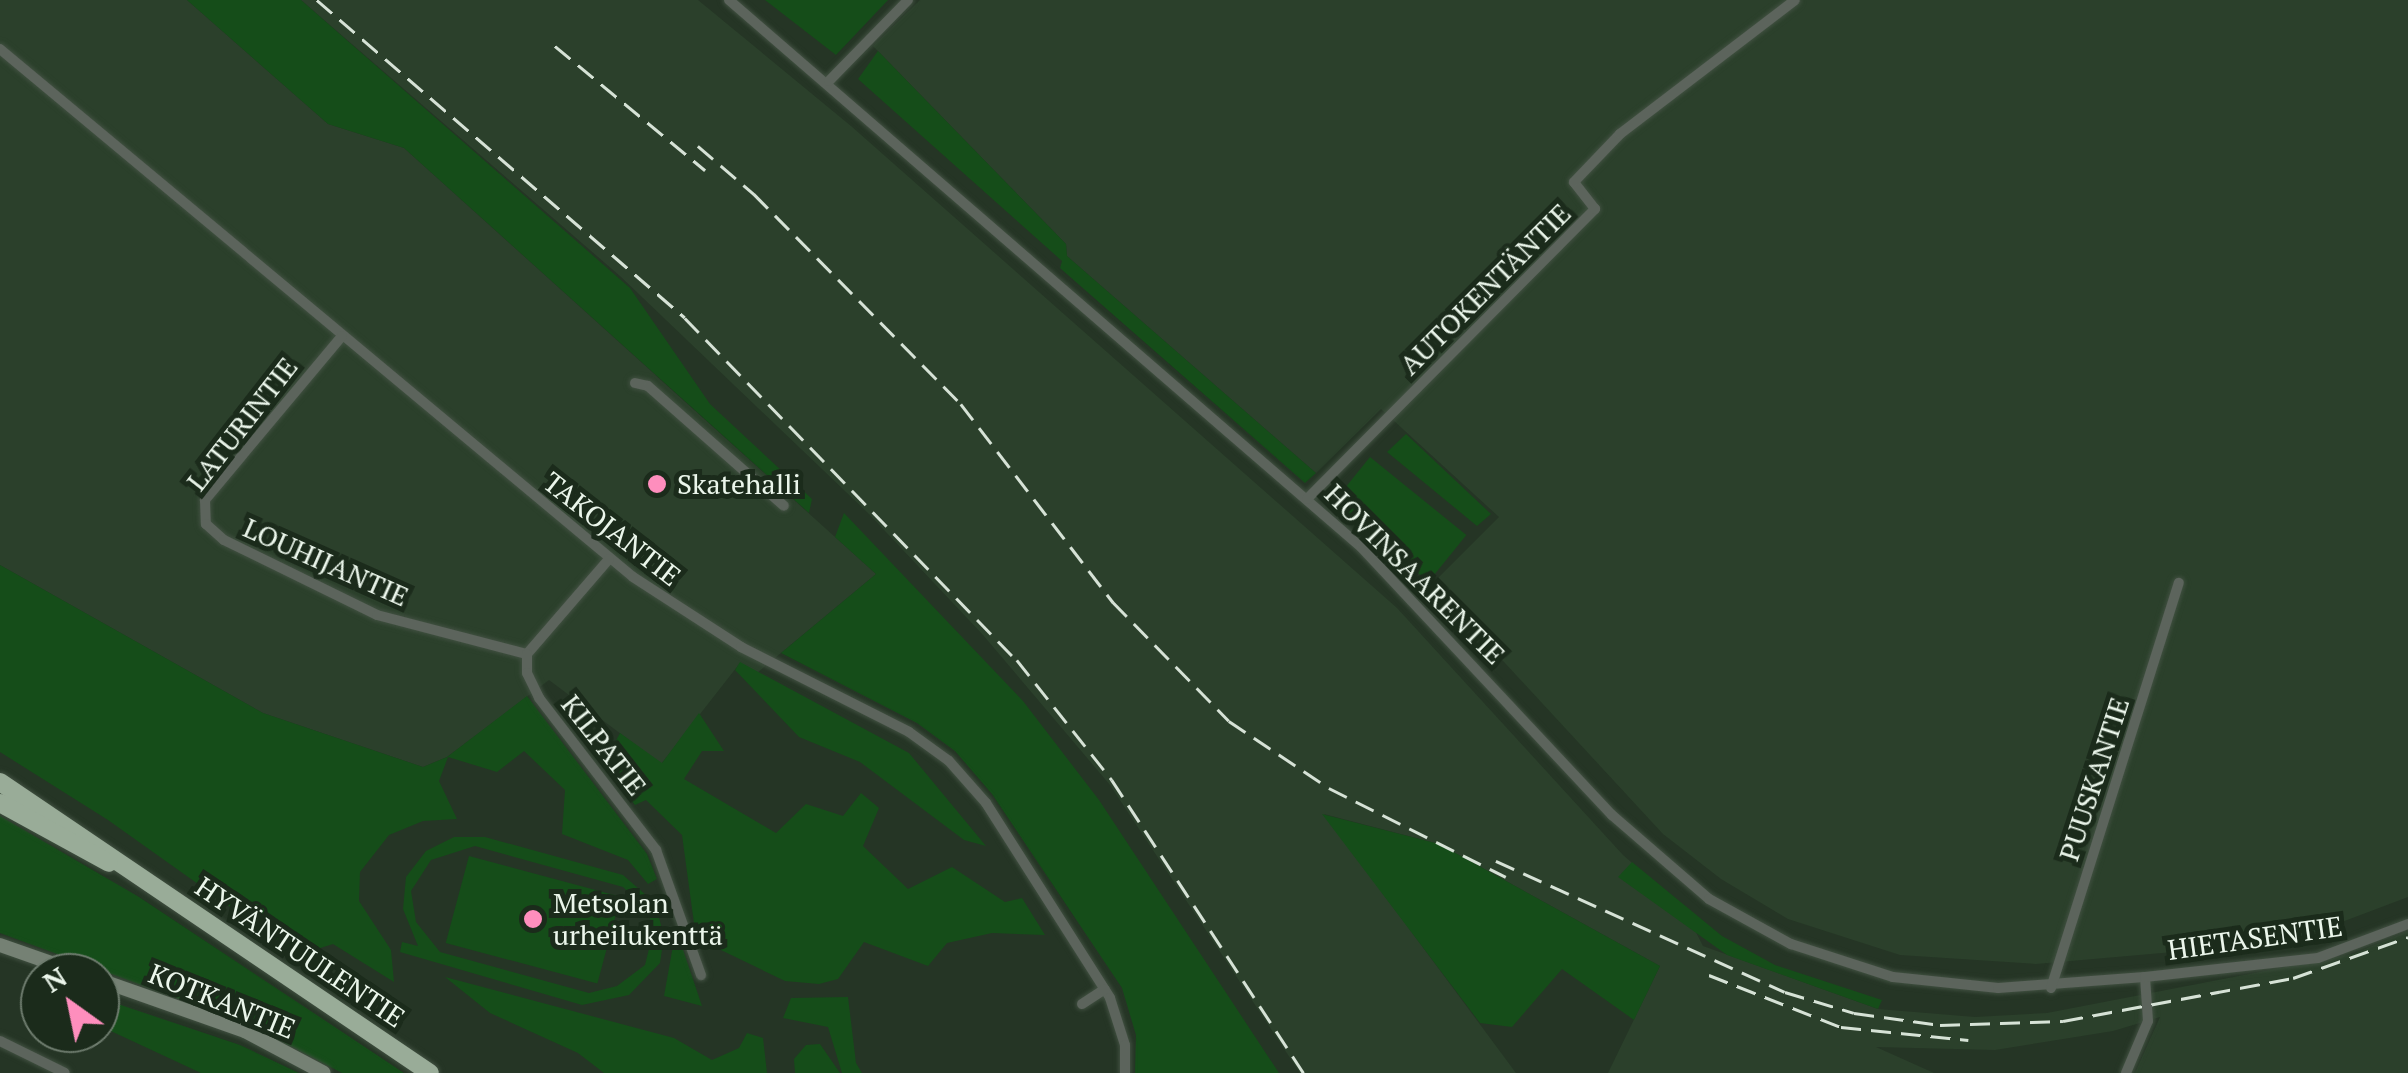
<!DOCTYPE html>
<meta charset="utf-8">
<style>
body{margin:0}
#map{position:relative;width:2408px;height:1073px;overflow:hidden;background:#253525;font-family:"PT Serif",serif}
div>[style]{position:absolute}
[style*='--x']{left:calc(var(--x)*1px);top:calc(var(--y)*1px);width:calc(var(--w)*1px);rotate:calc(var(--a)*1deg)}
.built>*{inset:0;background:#2b402b}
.green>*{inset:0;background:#154d19;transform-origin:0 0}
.roads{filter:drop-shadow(0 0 2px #415041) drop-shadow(0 0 2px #415041)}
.street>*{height:10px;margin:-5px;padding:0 5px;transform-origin:5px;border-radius:5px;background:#5c645c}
.secondary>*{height:14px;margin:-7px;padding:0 7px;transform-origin:7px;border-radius:7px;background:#758174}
.highway>*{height:18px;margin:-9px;padding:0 9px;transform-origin:9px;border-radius:9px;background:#99ac98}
.rail>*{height:2.5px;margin-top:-1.25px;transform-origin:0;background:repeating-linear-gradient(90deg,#d6e2d6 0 20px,transparent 0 30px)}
.dots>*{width:28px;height:28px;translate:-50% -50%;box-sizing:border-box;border:5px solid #1b2b1b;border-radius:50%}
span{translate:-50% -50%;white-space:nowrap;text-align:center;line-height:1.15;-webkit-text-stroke:10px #1b2b1b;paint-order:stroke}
.street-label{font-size:28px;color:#ebf6eb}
.poi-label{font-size:28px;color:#ebf6eb}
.left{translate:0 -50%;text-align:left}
.north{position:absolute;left:20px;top:953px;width:100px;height:100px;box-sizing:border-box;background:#1b2b1b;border:2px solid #6e7c6e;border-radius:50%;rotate:327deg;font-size:28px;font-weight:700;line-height:40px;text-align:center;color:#ebf6eb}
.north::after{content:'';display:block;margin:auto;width:35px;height:45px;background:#fe8ebd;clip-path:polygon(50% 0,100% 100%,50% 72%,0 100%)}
</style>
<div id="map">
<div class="built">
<i style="clip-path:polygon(0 0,187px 0,328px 124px,404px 148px,876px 574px,757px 673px,740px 663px,661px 764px,549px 680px,447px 757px,423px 767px,263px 713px,0 565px)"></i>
<i style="clip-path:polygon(301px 0,698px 0,851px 126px,1397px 608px,1623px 855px,1683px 907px,1703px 946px,1878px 1009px,1975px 1017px,2047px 1013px,2353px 954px,2408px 931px,2408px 1073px,2135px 1073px,2160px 1017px,2113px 1031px,1995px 1050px,1876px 1047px,1934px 1073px,1608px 1073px,1660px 966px,1439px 844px,1324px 814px,1516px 1073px,1300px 1073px,1110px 785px,983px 635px,869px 514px,620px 276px)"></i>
<i style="clip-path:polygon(920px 0,2408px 0,2408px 897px,2289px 942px,2036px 964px,1900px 955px,1788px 919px,1721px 879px,1663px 834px,1432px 584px,1499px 517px,1381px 409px,1316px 473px,1067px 256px,1066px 244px,873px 46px)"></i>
</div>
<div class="green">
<i style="clip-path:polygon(187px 0,301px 0,630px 288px,710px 404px,812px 499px,809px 513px,404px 148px,328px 124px)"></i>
<i style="clip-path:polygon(765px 0,888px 0,836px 55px)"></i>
<i style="clip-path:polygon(878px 51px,1066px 244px,1067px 256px,1316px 473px,1305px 483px,1060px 268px,1062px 261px,858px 79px)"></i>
<i style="clip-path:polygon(1406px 434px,1491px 514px,1477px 526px,1387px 452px)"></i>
<i style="left:1370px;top:457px;width:124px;height:60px;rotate:39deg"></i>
<i style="clip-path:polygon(844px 513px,1023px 701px,1099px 800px,1279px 1073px,1135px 1073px,1136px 1035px,1122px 988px,992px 794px,955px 751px,917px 723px,781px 653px,876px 574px,835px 537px)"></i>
<i style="clip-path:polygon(0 565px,263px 713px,423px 767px,447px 757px,527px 696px,647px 854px,657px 879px,648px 884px,628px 860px,562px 834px,565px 790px,524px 751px,497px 772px,448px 757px,439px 781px,457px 819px,423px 821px,389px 835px,360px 872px,359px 901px,391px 950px,394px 982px,333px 944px,298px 955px,108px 820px,0 752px)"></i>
<i style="clip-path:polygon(740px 662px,909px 753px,986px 846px,964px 840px,860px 762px,799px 737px,735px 670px)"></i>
<i style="clip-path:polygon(699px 713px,724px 751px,702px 751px,684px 779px,776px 833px,806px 804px,843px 816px,861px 793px,879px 808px,863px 846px,908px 889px,952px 867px,1005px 902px,1022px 898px,1045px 935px,992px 933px,947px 943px,928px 966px,864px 942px,838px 979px,819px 984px,785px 981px,696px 938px,682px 835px,646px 800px,635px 805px,603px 765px,620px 733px,662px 763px)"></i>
<i style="clip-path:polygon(1322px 814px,1439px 844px,1660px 966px,1634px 1020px,1562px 969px,1512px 1027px,1480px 1023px)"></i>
<i style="clip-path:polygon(0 816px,139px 897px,404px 1073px,342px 1073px,250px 1025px,0 933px)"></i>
<i style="clip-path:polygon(evenodd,454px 837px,485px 837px,623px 875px,655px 903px,664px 936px,660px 963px,629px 995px,582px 1005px,400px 952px,402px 942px,418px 946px,403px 909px,406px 877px,426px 851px,454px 837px,475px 846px,623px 887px,646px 909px,654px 929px,645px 965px,617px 986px,589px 993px,440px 952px,416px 922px,411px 891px,431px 860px,475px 846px)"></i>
<i style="left:469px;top:856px;width:157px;height:90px;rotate:15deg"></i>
<i style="clip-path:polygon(1632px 862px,1722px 936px,1775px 965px,1882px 1000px,1878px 1009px,1727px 955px,1618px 877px)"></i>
<i style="clip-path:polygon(676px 929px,702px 1006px,664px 996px)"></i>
<i style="clip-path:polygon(445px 977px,674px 1038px,712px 1060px,739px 1048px,747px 1033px,763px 1038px,767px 1073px,604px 1073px,578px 1053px,490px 1013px)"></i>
<i style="clip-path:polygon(848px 997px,856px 1063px,862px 1073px,842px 1073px,828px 1027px,783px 1018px,791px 998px)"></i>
<i style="clip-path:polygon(100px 998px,240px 1045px,299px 1073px,201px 1073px,100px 1026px)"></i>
<i style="clip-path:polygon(820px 1044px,840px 1073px,795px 1073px,794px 1059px,806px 1045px)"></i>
</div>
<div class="roads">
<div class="street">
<i style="--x:729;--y:0;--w:837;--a:40.88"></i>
<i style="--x:1362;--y:548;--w:366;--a:46.9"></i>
<i style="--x:1612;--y:815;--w:128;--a:40.9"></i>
<i style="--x:1709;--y:899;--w:94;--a:28.8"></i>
<i style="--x:1791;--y:944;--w:107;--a:17.9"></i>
<i style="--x:1893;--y:977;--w:106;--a:6"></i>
<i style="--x:1998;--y:988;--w:147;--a:-4.3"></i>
<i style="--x:0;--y:49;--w:824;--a:39.83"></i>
<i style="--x:633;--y:577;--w:129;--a:32.9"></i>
<i style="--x:741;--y:647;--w:188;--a:26.8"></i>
<i style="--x:909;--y:732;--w:49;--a:35.9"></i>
<i style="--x:949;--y:761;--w:56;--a:48.6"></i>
<i style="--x:986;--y:803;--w:231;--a:57.5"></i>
<i style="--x:1110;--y:998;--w:49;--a:72.3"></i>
<i style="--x:1125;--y:1045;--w:28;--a:90"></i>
<i style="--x:829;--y:81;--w:113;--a:-45.7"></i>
<i style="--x:342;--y:336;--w:214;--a:129.9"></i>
<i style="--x:205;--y:500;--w:24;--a:88"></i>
<i style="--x:206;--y:524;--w:24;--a:42"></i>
<i style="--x:224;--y:540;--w:170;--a:26.1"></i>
<i style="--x:377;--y:615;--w:155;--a:14.6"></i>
<i style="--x:635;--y:383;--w:13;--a:13"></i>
<i style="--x:648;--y:386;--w:181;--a:41.4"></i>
<i style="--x:1307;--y:499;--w:409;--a:-45.2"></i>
<i style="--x:1595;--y:209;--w:34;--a:-128"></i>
<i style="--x:1574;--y:182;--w:66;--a:-46.2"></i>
<i style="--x:1620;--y:134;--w:220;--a:-37.4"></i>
<i style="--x:609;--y:559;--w:125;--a:130.8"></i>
<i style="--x:527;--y:654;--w:19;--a:90"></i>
<i style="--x:527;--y:673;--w:28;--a:64"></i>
<i style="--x:539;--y:698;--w:192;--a:52.4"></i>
<i style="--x:656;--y:850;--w:133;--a:70.2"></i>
<i style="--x:2051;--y:988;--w:425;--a:-72.5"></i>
<i style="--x:1082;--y:1004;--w:27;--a:-33"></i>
<i style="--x:0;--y:1041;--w:72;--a:26.2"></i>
<i style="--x:2126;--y:1073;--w:56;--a:-67.1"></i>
<i style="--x:2148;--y:1021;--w:44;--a:-93.9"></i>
<i style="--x:2145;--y:977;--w:174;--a:-6.3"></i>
<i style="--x:2318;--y:958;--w:96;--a:-20.7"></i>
</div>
<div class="secondary">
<i style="--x:0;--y:945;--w:85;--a:19.3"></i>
<i style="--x:100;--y:980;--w:154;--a:19.4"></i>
<i style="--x:245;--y:1031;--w:89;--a:28"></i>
</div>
<div class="highway">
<i style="--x:0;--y:782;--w:519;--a:34.09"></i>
<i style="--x:0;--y:803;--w:124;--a:28.8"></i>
</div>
</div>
<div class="rail">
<i style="--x:317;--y:0;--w:486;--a:40.8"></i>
<i style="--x:685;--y:318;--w:477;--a:45.9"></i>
<i style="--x:1017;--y:660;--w:153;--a:51.6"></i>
<i style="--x:1112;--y:780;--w:350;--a:56.8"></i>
<i style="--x:555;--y:46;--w:195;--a:39.6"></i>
<i style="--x:698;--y:146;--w:74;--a:40.6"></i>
<i style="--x:754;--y:194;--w:295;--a:45.4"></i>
<i style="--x:961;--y:404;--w:250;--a:52.5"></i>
<i style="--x:1113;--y:602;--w:166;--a:45.7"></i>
<i style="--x:1229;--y:721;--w:120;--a:33.8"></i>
<i style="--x:1329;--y:788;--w:198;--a:26.7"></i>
<i style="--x:1496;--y:861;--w:317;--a:24.4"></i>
<i style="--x:1785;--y:992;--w:72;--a:16.9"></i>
<i style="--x:1854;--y:1013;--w:87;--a:7.9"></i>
<i style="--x:1940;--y:1025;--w:123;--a:-1.9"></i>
<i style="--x:2063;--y:1021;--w:234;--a:-10.6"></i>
<i style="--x:2293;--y:978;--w:122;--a:-19.6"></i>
<i style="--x:1709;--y:975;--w:142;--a:21.5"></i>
<i style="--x:1841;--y:1027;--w:128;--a:5.8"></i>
</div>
<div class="dots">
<i style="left:657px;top:484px;background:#fe8ebd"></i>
<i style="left:533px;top:919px;background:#fe8ebd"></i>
</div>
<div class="street-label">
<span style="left:1485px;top:289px;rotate:-45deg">AUTOKENTÄNTIE</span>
<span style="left:242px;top:424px;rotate:-52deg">LATURINTIE</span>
<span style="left:612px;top:529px;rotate:38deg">TAKOJANTIE</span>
<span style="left:326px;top:562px;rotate:24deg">LOUHIJANTIE</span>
<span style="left:1415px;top:574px;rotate:45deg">HOVINSAARENTIE</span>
<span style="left:604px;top:745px;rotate:52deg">KILPATIE</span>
<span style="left:2094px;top:779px;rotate:-72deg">PUUSKANTIE</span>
<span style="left:2255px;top:938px;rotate:-8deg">HIETASENTIE</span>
<span style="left:300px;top:952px;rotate:34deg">HYVÄNTUULENTIE</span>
<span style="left:222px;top:1001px;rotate:22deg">KOTKANTIE</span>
</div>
<div class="poi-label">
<span class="left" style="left:677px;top:484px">Skatehalli</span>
<span class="left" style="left:553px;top:919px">Metsolan<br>urheilukenttä</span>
</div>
<div class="north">N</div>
</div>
